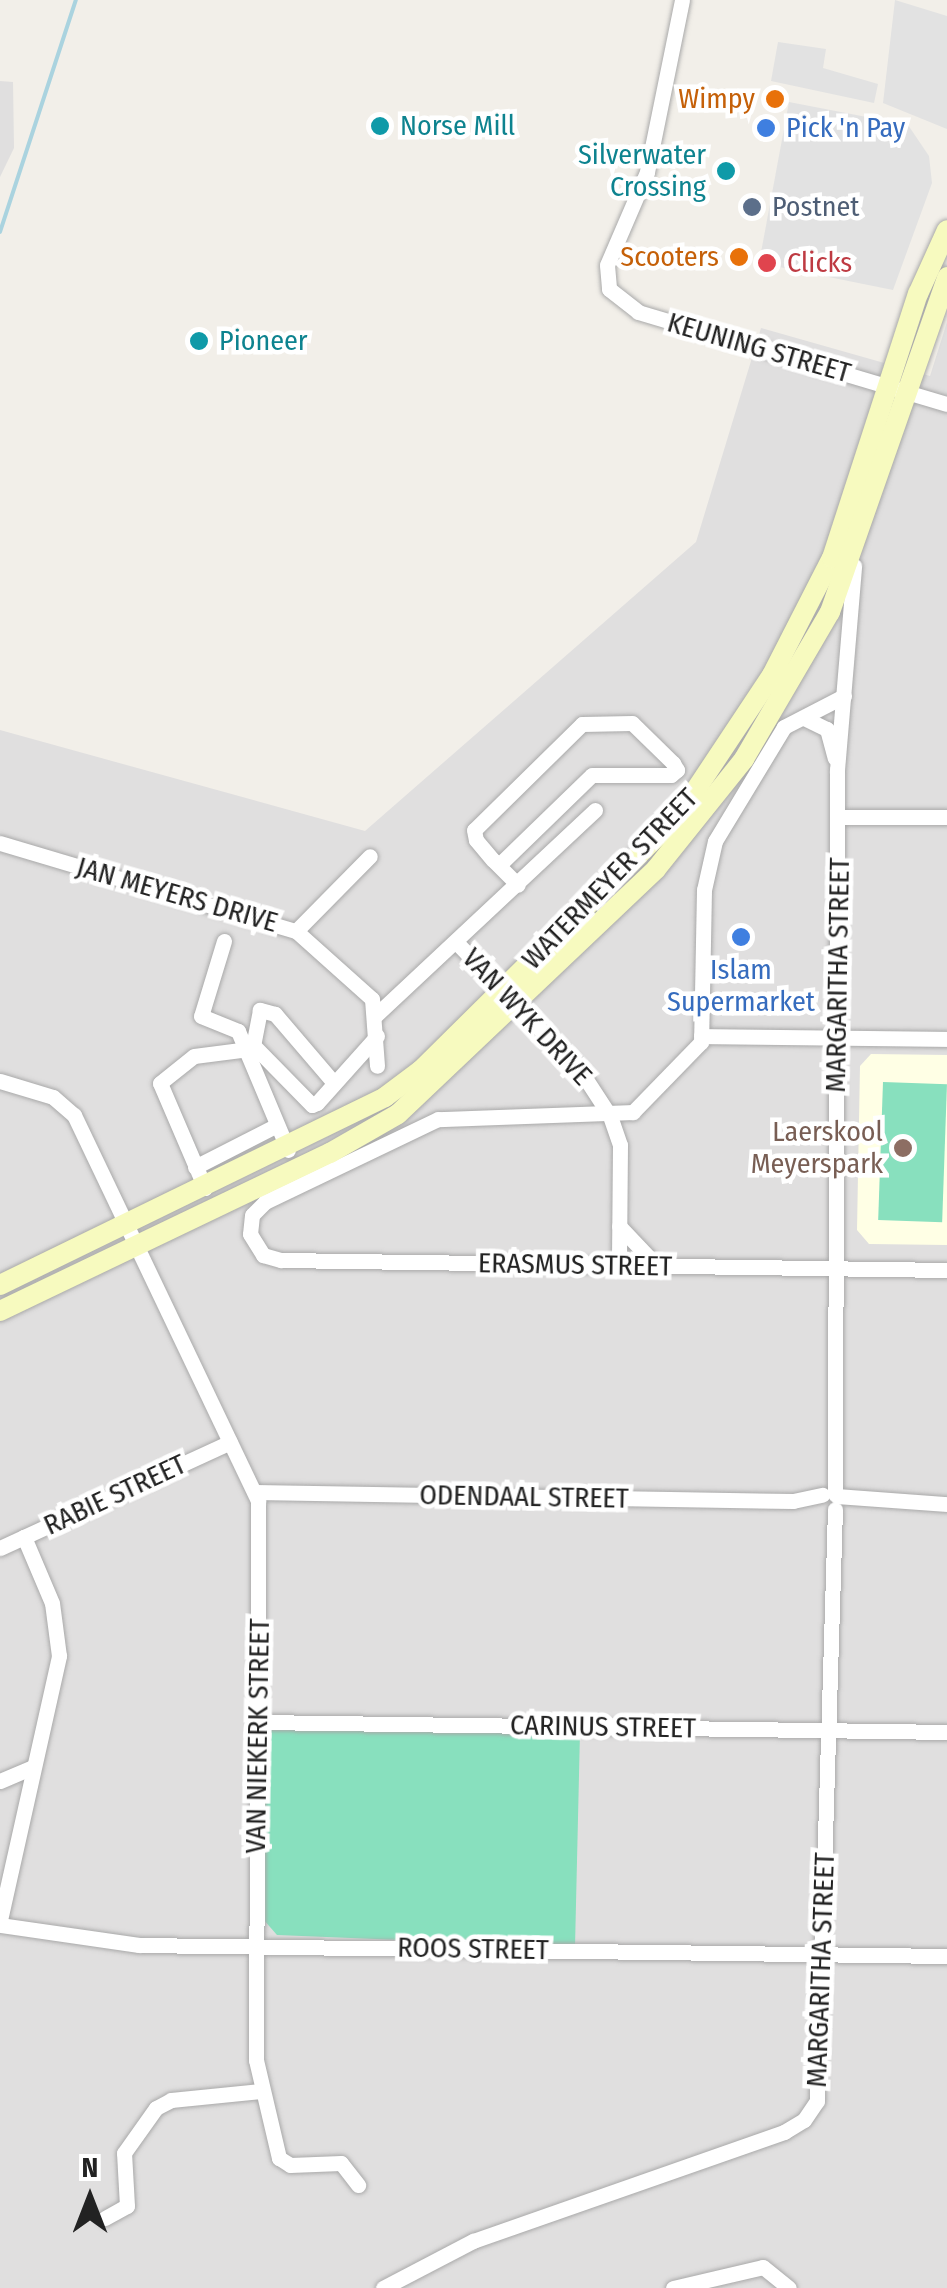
<!DOCTYPE html>
<style>
body{margin:0}
#map{position:relative;width:947px;height:2288px;overflow:hidden;background:#f2efe9;font-family:"Fira Sans Condensed",sans-serif}
div>[style]{position:absolute}
[style*='--x']{left:calc(var(--x)*1px);top:calc(var(--y)*1px);width:calc(var(--w)*1px);rotate:calc(var(--a)*1deg)}
.residential>*{inset:0;background:#e0dfdf}
.education>*{inset:0;background:#ffffe5}
.pitch>*{inset:0;background:#88e0be;transform-origin:0 0}
.parking>*{inset:0;background:#e2e2e2}
.stream>*{height:4px;margin:-2px;padding:0 2px;transform-origin:2px;border-radius:2px;background:#aad3df}
.roads{filter:drop-shadow(0 0 2px #a9a9a9) drop-shadow(0 0 2px #a9a9a9)}
.street>*{height:15px;margin:-7.5px;padding:0 7.5px;transform-origin:7.5px;border-radius:7.5px;background:#fff}
.secondary>*{height:20px;margin:-10px;padding:0 10px;transform-origin:10px;border-radius:10px;background:#f7fabf}
.dots>*{width:28px;height:28px;translate:-50% -50%;box-sizing:border-box;border:5px solid #fff;border-radius:50%}
span{translate:-50% -50%;white-space:nowrap;text-align:center;line-height:1.15;-webkit-text-stroke:9px #fff;paint-order:stroke}
.food-label{font-size:28px;color:#c56008}
.right{translate:-100% -50%;text-align:right}
.culture-label{font-size:28px;color:#0d838f}
.left{translate:0 -50%;text-align:left}
.shop-label{font-size:28px;color:#366cbe}
.service-label{font-size:28px;color:#4e5e75}
.health-label{font-size:28px;color:#be3a42}
.street-label{font-size:28px;color:#222}
.education-label{font-size:28px;color:#785e54}
.north{position:absolute;left:40px;top:2148px;width:100px;height:100px;-webkit-text-stroke:8px #fff;paint-order:stroke;rotate:0deg;font-size:28px;font-weight:700;line-height:40px;text-align:center;color:#222}
.north::after{content:'';display:block;margin:auto;width:35px;height:45px;background:#222;clip-path:polygon(50% 0,100% 100%,50% 72%,0 100%)}
</style>
<div id="map">
<div class="residential">
<i style="clip-path:polygon(0 81px,13px 82px,14px 148px,0 177px)"></i>
<i style="clip-path:polygon(947px 322px,947px 2288px,0 2288px,0 730px,365px 831px,696px 542px,761px 328px,930px 376px)"></i>
</div>
<div class="education">
<i style="clip-path:polygon(871px 1054px,947px 1055px,947px 1245px,869px 1244px,857px 1230px,860px 1066px)"></i>
</div>
<div class="pitch">
<i style="left:883px;top:1082px;width:64px;height:138px;rotate:2deg"></i>
<i style="clip-path:polygon(265px 1726px,580px 1732px,575px 1947px,277px 1935px,263px 1919px)"></i>
</div>
<div class="parking">
<i style="clip-path:polygon(895px 0,947px 16px,947px 129px,883px 103px)"></i>
<i style="clip-path:polygon(778px 42px,826px 49px,823px 68px,878px 84px,874px 103px,771px 81px)"></i>
<i style="clip-path:polygon(789px 102px,908px 125px,929px 156px,932px 183px,893px 290px,759px 263px)"></i>
</div>
<div class="stream">
<i style="--x:0;--y:232;--w:244;--a:-71.9"></i>
</div>
<div class="roads">
<div class="street">
<i style="--x:682;--y:0;--w:176;--a:101.5"></i>
<i style="--x:647;--y:172;--w:101;--a:113.3"></i>
<i style="--x:607;--y:265;--w:24;--a:85"></i>
<i style="--x:609;--y:289;--w:37;--a:38"></i>
<i style="--x:638;--y:312;--w:322;--a:16.6"></i>
<i style="--x:844;--y:696;--w:68;--a:152.7"></i>
<i style="--x:784;--y:727;--w:133;--a:121.2"></i>
<i style="--x:715;--y:841;--w:50;--a:102.7"></i>
<i style="--x:704;--y:890;--w:152;--a:91.1"></i>
<i style="--x:701;--y:1042;--w:98;--a:134.2"></i>
<i style="--x:633;--y:1112;--w:195;--a:177.9"></i>
<i style="--x:438;--y:1119;--w:192;--a:154.4"></i>
<i style="--x:265;--y:1202;--w:18;--a:135"></i>
<i style="--x:252;--y:1215;--w:19;--a:96"></i>
<i style="--x:250;--y:1234;--w:25;--a:58"></i>
<i style="--x:263;--y:1255;--w:19;--a:16"></i>
<i style="--x:281;--y:1260;--w:666;--a:0.86"></i>
<i style="--x:804;--y:718;--w:25;--a:26"></i>
<i style="--x:827;--y:729;--w:30;--a:75"></i>
<i style="--x:841;--y:817;--w:106;--a:0"></i>
<i style="--x:0;--y:843;--w:309;--a:16.6"></i>
<i style="--x:296;--y:931;--w:102;--a:41.8"></i>
<i style="--x:372;--y:999;--w:67;--a:85.7"></i>
<i style="--x:499;--y:865;--w:129;--a:-44.1"></i>
<i style="--x:592;--y:775;--w:79;--a:0"></i>
<i style="--x:671;--y:775;--w:8;--a:-40"></i>
<i style="--x:677;--y:770;--w:8;--a:-120"></i>
<i style="--x:673;--y:763;--w:57;--a:-135.7"></i>
<i style="--x:632;--y:723;--w:50;--a:178.9"></i>
<i style="--x:582;--y:724;--w:151;--a:135.5"></i>
<i style="--x:474;--y:830;--w:10;--a:79"></i>
<i style="--x:476;--y:840;--w:26;--a:50"></i>
<i style="--x:493;--y:860;--w:35;--a:45"></i>
<i style="--x:296;--y:931;--w:105;--a:-45.4"></i>
<i style="--x:224;--y:941;--w:78;--a:107"></i>
<i style="--x:201;--y:1016;--w:40;--a:22"></i>
<i style="--x:238;--y:1031;--w:129;--a:67.2"></i>
<i style="--x:457;--y:943;--w:180;--a:46.1"></i>
<i style="--x:582;--y:1073;--w:51;--a:56.9"></i>
<i style="--x:610;--y:1116;--w:31;--a:71"></i>
<i style="--x:620;--y:1145;--w:120;--a:90.5"></i>
<i style="--x:376;--y:1015;--w:300;--a:-43.1"></i>
<i style="--x:701;--y:1036;--w:246;--a:0.7"></i>
<i style="--x:0;--y:1081;--w:55;--a:16.8"></i>
<i style="--x:53;--y:1097;--w:28;--a:41"></i>
<i style="--x:74;--y:1115;--w:428;--a:64.5"></i>
<i style="--x:258;--y:1501;--w:559;--a:90.2"></i>
<i style="--x:256;--y:2060;--w:101;--a:76.8"></i>
<i style="--x:279;--y:2158;--w:13;--a:32"></i>
<i style="--x:290;--y:2165;--w:51;--a:-2.2"></i>
<i style="--x:341;--y:2163;--w:28;--a:52"></i>
<i style="--x:334;--y:1083;--w:91;--a:-130.5"></i>
<i style="--x:275;--y:1014;--w:16;--a:-165"></i>
<i style="--x:260;--y:1010;--w:36;--a:101"></i>
<i style="--x:253;--y:1045;--w:84;--a:45.5"></i>
<i style="--x:312;--y:1105;--w:5;--a:-22"></i>
<i style="--x:317;--y:1103;--w:90;--a:-48.2"></i>
<i style="--x:195;--y:1167;--w:92;--a:-27.1"></i>
<i style="--x:205;--y:1188;--w:114;--a:-113.2"></i>
<i style="--x:160;--y:1083;--w:43;--a:-38.5"></i>
<i style="--x:194;--y:1056;--w:47;--a:-7.3"></i>
<i style="--x:619;--y:1226;--w:55;--a:46.5"></i>
<i style="--x:255;--y:1492;--w:538;--a:0.96"></i>
<i style="--x:793;--y:1501;--w:30;--a:-12"></i>
<i style="--x:835;--y:1494;--w:724;--a:-89.84"></i>
<i style="--x:837;--y:770;--w:205;--a:-85.2"></i>
<i style="--x:837;--y:1496;--w:110;--a:4.2"></i>
<i style="--x:0;--y:1548;--w:253;--a:-24.7"></i>
<i style="--x:259;--y:1722;--w:688;--a:0.83"></i>
<i style="--x:0;--y:1781;--w:36;--a:-23"></i>
<i style="--x:0;--y:1920;--w:271;--a:-77.4"></i>
<i style="--x:59;--y:1656;--w:53;--a:-97.5"></i>
<i style="--x:52;--y:1603;--w:72;--a:-113"></i>
<i style="--x:0;--y:1925;--w:140;--a:8.2"></i>
<i style="--x:139;--y:1945;--w:808;--a:0.78"></i>
<i style="--x:105;--y:2218;--w:25;--a:-29"></i>
<i style="--x:127;--y:2206;--w:53;--a:-93.2"></i>
<i style="--x:124;--y:2153;--w:55;--a:-54.6"></i>
<i style="--x:156;--y:2108;--w:17;--a:-28"></i>
<i style="--x:171;--y:2100;--w:90;--a:-5.7"></i>
<i style="--x:383;--y:2288;--w:102;--a:-27.6"></i>
<i style="--x:473;--y:2241;--w:330;--a:-19.3"></i>
<i style="--x:784;--y:2132;--w:23;--a:-31"></i>
<i style="--x:804;--y:2120;--w:23;--a:-56"></i>
<i style="--x:817;--y:2101;--w:592;--a:-88.26"></i>
<i style="--x:673;--y:2288;--w:92;--a:-13.1"></i>
<i style="--x:763;--y:2267;--w:33;--a:39"></i>
</div>
<div class="secondary">
<i style="--x:0;--y:1285;--w:428;--a:-26"></i>
<i style="--x:385;--y:1097;--w:45;--a:-36.9"></i>
<i style="--x:421;--y:1070;--w:363;--a:-44.7"></i>
<i style="--x:679;--y:815;--w:168;--a:-56.4"></i>
<i style="--x:772;--y:675;--w:131;--a:-62.9"></i>
<i style="--x:832;--y:558;--w:278;--a:-72"></i>
<i style="--x:918;--y:294;--w:70;--a:-65.6"></i>
<i style="--x:0;--y:1311;--w:366;--a:-25.6"></i>
<i style="--x:330;--y:1153;--w:78;--a:-29.8"></i>
<i style="--x:398;--y:1114;--w:356;--a:-43.5"></i>
<i style="--x:656;--y:869;--w:141;--a:-51.3"></i>
<i style="--x:744;--y:759;--w:170;--a:-59.7"></i>
<i style="--x:830;--y:612;--w:355;--a:-70.7"></i>
</div>
</div>
<div class="dots">
<i style="left:775px;top:99px;background:#e8710a"></i>
<i style="left:380px;top:126px;background:#0f9aa8"></i>
<i style="left:766px;top:128px;background:#3f7fe0"></i>
<i style="left:726px;top:171px;background:#0f9aa8"></i>
<i style="left:752px;top:207px;background:#5c6f8a"></i>
<i style="left:739px;top:257px;background:#e8710a"></i>
<i style="left:767px;top:263px;background:#e0444e"></i>
<i style="left:199px;top:341px;background:#0f9aa8"></i>
<i style="left:741px;top:937px;background:#3f7fe0"></i>
<i style="left:903px;top:1148px;background:#8d6e63"></i>
</div>
<div class="food-label">
<span class="right" style="left:755px;top:99px">Wimpy</span>
<span class="right" style="left:719px;top:257px">Scooters</span>
</div>
<div class="culture-label">
<span class="left" style="left:400px;top:126px">Norse Mill</span>
<span class="right" style="left:706px;top:171px">Silverwater<br>Crossing</span>
<span class="left" style="left:219px;top:341px">Pioneer</span>
</div>
<div class="shop-label">
<span class="left" style="left:786px;top:128px">Pick 'n Pay</span>
<span style="left:741px;top:986px">Islam<br>Supermarket</span>
</div>
<div class="service-label">
<span class="left" style="left:772px;top:207px">Postnet</span>
</div>
<div class="health-label">
<span class="left" style="left:787px;top:263px">Clicks</span>
</div>
<div class="street-label">
<span style="left:759px;top:348px;rotate:16deg">KEUNING STREET</span>
<span style="left:610px;top:879px;rotate:-46deg">WATERMEYER STREET</span>
<span style="left:177px;top:895px;rotate:16deg">JAN MEYERS DRIVE</span>
<span style="left:838px;top:975px;rotate:-89deg">MARGARITHA STREET</span>
<span style="left:527px;top:1017px;rotate:47deg">VAN WYK DRIVE</span>
<span style="left:575px;top:1265px;rotate:1deg">ERASMUS STREET</span>
<span style="left:115px;top:1495px;rotate:-25deg">RABIE STREET</span>
<span style="left:524px;top:1497px;rotate:1deg">ODENDAAL STREET</span>
<span style="left:603px;top:1727px;rotate:1deg">CARINUS STREET</span>
<span style="left:258px;top:1736px;rotate:-89deg">VAN NIEKERK STREET</span>
<span style="left:473px;top:1949px;rotate:1deg">ROOS STREET</span>
<span style="left:821px;top:1970px;rotate:-88deg">MARGARITHA STREET</span>
</div>
<div class="education-label">
<span class="right" style="left:883px;top:1148px">Laerskool<br>Meyerspark</span>
</div>
<div class="north">N</div>
</div>
